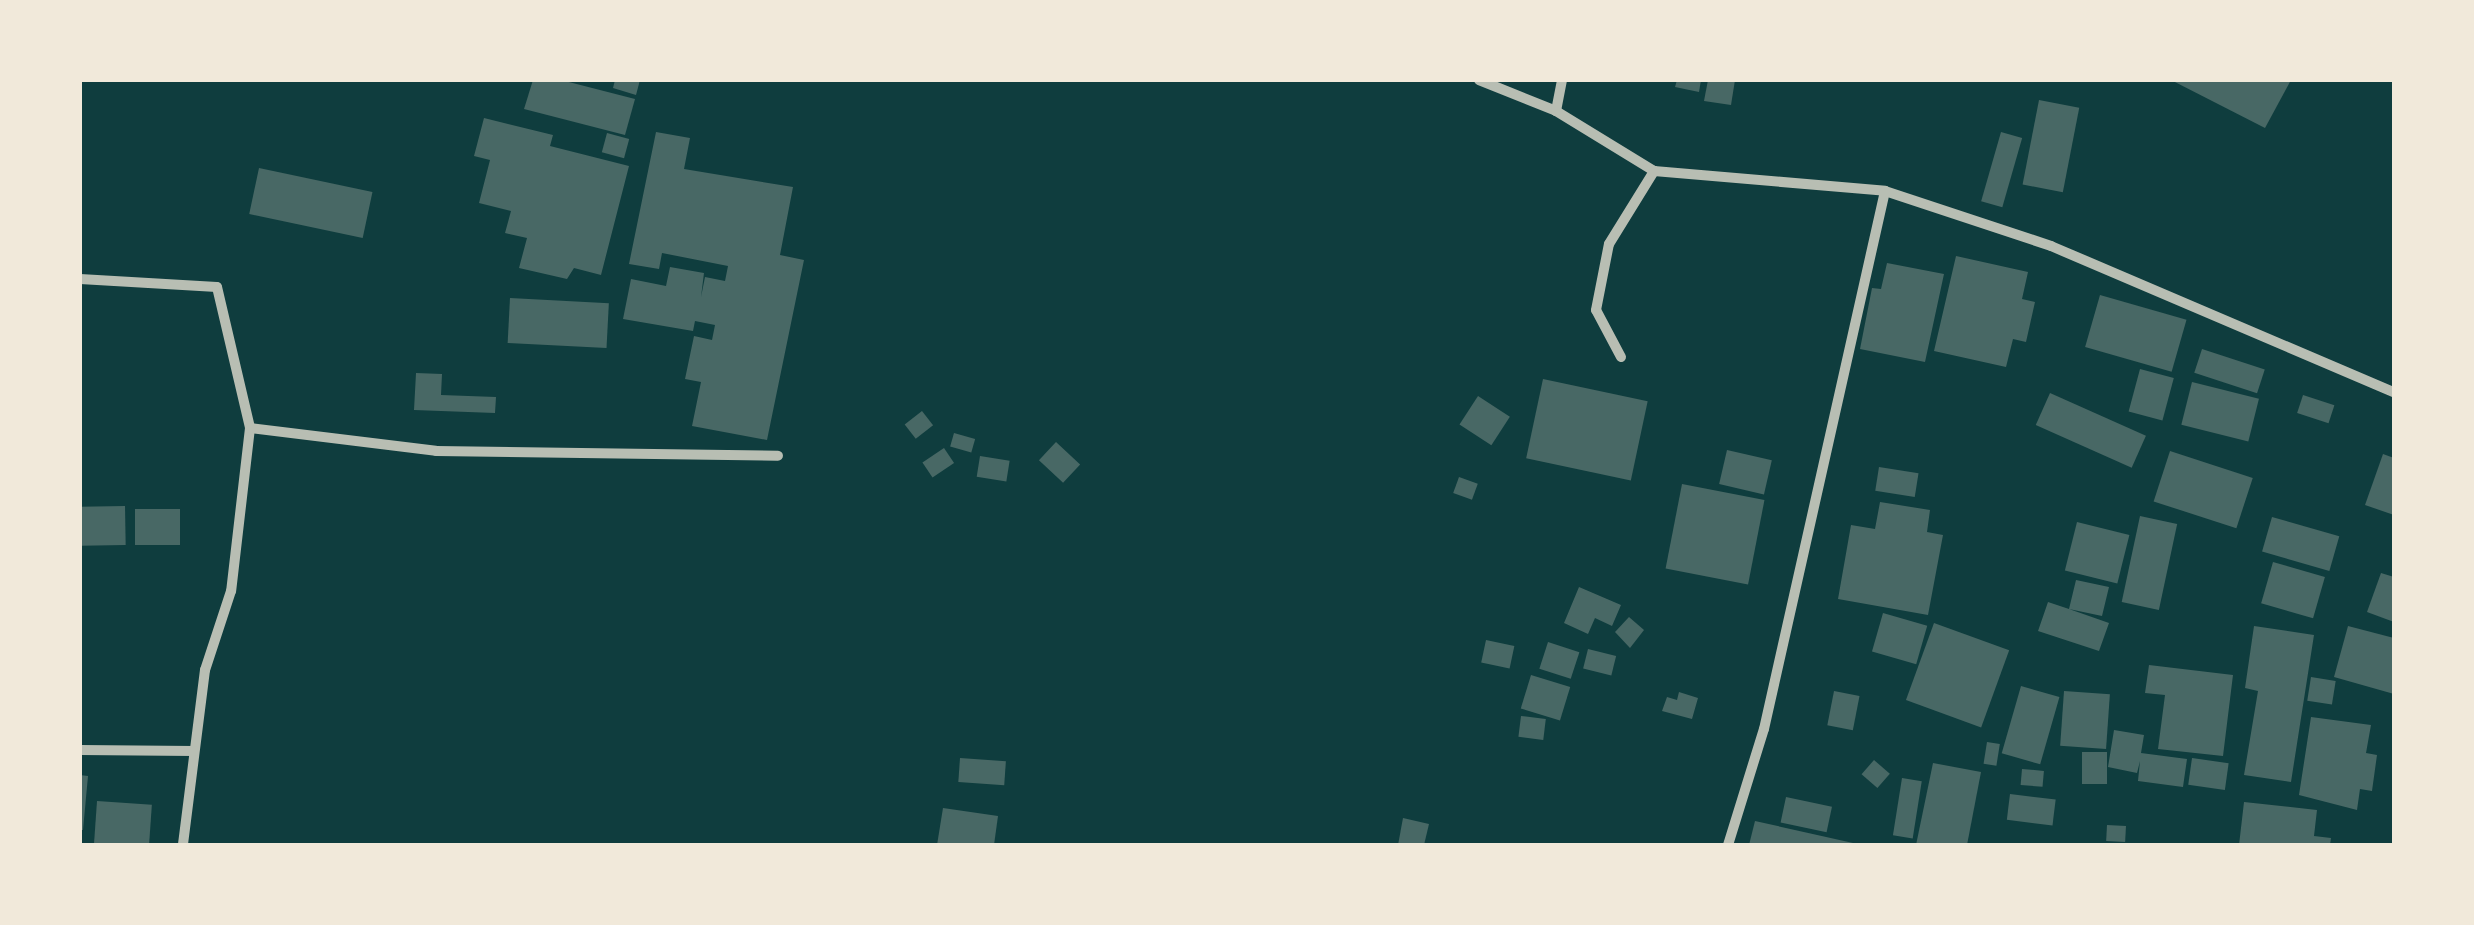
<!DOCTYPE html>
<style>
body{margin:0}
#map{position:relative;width:2474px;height:925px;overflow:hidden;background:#0f3d3e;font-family:Helvetica,sans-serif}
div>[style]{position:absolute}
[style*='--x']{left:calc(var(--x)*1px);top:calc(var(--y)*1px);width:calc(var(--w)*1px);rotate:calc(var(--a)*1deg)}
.building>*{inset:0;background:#486865;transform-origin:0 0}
.minor>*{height:10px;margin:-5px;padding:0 5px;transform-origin:5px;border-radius:5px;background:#b8beb3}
span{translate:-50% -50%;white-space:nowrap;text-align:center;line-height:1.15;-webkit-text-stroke:9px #f1e9da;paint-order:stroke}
.frame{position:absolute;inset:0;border:82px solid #f1e9da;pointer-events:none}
</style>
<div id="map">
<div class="building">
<i style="clip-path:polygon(533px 80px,561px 80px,635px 99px,625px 135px,524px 109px)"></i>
<i style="clip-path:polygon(615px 80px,640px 80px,636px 95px,613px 88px)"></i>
<i style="clip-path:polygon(1677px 80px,1701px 80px,1699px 92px,1675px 87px)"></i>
<i style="clip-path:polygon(1708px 80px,1735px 80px,1731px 105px,1704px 101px)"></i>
<i style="clip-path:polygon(2171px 80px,2291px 80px,2265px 128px)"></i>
<i style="left:2039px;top:100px;width:41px;height:86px;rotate:11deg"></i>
<i style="clip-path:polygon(484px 118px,553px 135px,550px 146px,629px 166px,601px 275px,574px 268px,567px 279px,519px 268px,527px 238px,505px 233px,511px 211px,479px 203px,490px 160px,474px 156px)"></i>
<i style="clip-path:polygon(656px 132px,690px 138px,684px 169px,793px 187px,780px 255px,804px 260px,767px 440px,692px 426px,701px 382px,685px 379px,694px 336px,712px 340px,715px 325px,695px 321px,693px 331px,623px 319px,631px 279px,666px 286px,670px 267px,704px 273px,701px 297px,705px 277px,725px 281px,728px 266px,662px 253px,659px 269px,629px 264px)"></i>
<i style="left:2001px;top:132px;width:22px;height:72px;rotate:16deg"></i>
<i style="left:607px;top:133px;width:23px;height:20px;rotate:15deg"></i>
<i style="left:259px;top:168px;width:116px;height:47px;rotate:12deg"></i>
<i style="clip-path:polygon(1956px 256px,2028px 272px,2022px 299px,2035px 302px,2026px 342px,2013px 339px,2006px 367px,1934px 351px)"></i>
<i style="clip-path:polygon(1887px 263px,1944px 274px,1925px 362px,1860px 349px,1872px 288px,1881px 289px)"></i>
<i style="left:2100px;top:295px;width:90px;height:54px;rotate:16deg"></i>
<i style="left:510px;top:298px;width:99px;height:45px;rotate:3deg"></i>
<i style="left:2202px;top:349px;width:66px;height:25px;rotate:18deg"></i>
<i style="left:2140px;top:369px;width:35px;height:44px;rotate:15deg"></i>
<i style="clip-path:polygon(416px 373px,442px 374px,441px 395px,496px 397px,495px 413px,414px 410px)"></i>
<i style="left:1543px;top:379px;width:107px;height:81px;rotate:12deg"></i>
<i style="left:2192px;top:382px;width:69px;height:44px;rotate:14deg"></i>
<i style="left:2050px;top:393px;width:105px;height:35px;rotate:24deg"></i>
<i style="left:2303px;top:395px;width:33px;height:19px;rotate:18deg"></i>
<i style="left:1478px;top:396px;width:38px;height:34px;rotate:33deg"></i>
<i style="left:922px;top:411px;width:18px;height:22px;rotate:52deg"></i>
<i style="left:954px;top:433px;width:22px;height:14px;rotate:16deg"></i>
<i style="left:1056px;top:442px;width:33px;height:25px;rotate:43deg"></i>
<i style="left:944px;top:448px;width:18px;height:26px;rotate:56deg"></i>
<i style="left:1727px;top:450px;width:46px;height:35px;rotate:13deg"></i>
<i style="left:2170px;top:451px;width:87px;height:53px;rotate:18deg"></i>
<i style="clip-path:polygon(2383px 454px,2394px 458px,2394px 515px,2365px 505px)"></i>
<i style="left:980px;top:456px;width:30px;height:21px;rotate:9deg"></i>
<i style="left:1879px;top:467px;width:40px;height:24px;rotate:9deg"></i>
<i style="left:1459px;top:477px;width:20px;height:17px;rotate:20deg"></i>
<i style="left:1682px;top:484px;width:84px;height:86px;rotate:11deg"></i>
<i style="clip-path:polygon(1880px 502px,1930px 510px,1927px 532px,1943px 535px,1928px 615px,1838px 599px,1851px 525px,1875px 529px)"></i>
<i style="left:125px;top:506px;width:39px;height:45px;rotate:89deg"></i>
<i style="left:180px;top:509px;width:36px;height:45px;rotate:90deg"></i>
<i style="left:2140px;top:516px;width:38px;height:88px;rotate:12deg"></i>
<i style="left:2272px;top:517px;width:70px;height:36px;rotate:16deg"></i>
<i style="left:2077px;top:522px;width:54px;height:50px;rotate:14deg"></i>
<i style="left:2273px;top:562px;width:54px;height:43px;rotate:16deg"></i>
<i style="clip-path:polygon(2381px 573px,2394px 577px,2394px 622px,2367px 612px)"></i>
<i style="clip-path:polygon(2076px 580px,2109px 587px,2102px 616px,2069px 609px,2109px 623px,2099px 651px,2038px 631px,2048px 602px,2069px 609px)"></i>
<i style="clip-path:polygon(1579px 587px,1621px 605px,1612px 626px,1595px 618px,1588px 634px,1564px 623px)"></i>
<i style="left:1883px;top:613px;width:46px;height:40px;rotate:16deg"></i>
<i style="clip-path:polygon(1629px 617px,1644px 630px,1630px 648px,1615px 632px)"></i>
<i style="left:1934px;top:623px;width:80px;height:82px;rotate:20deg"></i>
<i style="clip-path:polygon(2254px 626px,2314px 635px,2291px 782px,2244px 775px,2258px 691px,2245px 688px)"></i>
<i style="clip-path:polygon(2348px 626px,2394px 638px,2394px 694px,2334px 677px)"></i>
<i style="left:1486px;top:640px;width:29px;height:23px;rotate:12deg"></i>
<i style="left:1548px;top:642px;width:33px;height:28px;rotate:18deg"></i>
<i style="left:1588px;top:649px;width:29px;height:20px;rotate:14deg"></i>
<i style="clip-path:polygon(2149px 665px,2233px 675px,2223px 756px,2158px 749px,2165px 695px,2145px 693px)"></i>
<i style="left:1531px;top:675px;width:41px;height:35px;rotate:17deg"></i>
<i style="left:2311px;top:677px;width:25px;height:24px;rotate:9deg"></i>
<i style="left:2021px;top:686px;width:40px;height:70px;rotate:16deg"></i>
<i style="left:1834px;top:691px;width:26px;height:35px;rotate:11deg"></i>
<i style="left:2064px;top:691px;width:46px;height:55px;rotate:4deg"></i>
<i style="clip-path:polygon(1679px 692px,1698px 698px,1692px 719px,1662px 711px,1667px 697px,1677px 700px)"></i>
<i style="left:1521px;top:716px;width:25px;height:21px;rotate:7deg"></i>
<i style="clip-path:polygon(2311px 717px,2371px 725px,2366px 753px,2377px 755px,2372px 791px,2360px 789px,2357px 810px,2299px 795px)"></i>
<i style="clip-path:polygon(2114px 730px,2144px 735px,2141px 753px,2187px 759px,2183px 787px,2138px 781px,2140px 761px,2137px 773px,2108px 767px)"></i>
<i style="left:1987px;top:742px;width:13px;height:22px;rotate:9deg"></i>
<i style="left:2082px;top:752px;width:25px;height:32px"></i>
<i style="left:960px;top:758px;width:46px;height:24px;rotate:4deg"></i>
<i style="left:2192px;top:758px;width:37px;height:27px;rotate:8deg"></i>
<i style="left:1874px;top:760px;width:21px;height:19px;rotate:41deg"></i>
<i style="clip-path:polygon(1933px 763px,1981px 772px,1967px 845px,1916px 845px)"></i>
<i style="left:2022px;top:769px;width:22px;height:16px;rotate:5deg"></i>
<i style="clip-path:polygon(80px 775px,88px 776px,83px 830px,80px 830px)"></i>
<i style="left:1902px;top:778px;width:20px;height:58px;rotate:9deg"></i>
<i style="left:2010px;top:794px;width:46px;height:26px;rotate:7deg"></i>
<i style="left:1786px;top:797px;width:47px;height:26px;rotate:12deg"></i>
<i style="left:97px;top:801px;width:55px;height:44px;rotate:4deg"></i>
<i style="clip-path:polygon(2244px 802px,2317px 810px,2314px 836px,2331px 838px,2330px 845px,2239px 845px)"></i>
<i style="clip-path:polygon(943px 808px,998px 816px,994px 845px,937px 845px)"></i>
<i style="clip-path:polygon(1403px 818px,1429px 824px,1424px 845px,1398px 845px)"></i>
<i style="clip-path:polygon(1755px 821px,1853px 843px,1853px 845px,1749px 845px)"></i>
<i style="left:2107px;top:825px;width:19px;height:16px;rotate:3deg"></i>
</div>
<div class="minor">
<i style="--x:1479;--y:80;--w:83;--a:21.9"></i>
<i style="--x:1556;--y:111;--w:115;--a:31.5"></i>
<i style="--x:1654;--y:171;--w:232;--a:4.9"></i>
<i style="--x:1885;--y:191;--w:175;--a:18.3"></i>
<i style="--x:2051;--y:246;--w:373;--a:23.1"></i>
<i style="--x:1556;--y:111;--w:32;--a:-79"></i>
<i style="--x:80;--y:279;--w:137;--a:3.3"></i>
<i style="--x:217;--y:287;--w:145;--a:76.8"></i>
<i style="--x:250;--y:428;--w:164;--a:96.6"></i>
<i style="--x:231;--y:591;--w:83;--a:108.2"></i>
<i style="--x:205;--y:670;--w:176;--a:97.2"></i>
<i style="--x:1621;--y:357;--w:53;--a:-118"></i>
<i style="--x:1596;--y:310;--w:67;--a:-78.9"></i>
<i style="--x:1609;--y:244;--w:86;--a:-58.3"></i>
<i style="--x:250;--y:428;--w:187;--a:7"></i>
<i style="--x:436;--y:451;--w:342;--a:0.8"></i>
<i style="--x:80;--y:750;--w:114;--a:0.5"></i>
<i style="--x:1728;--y:845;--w:121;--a:-72.8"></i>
<i style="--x:1764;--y:729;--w:551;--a:-77.32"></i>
</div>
<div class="frame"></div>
</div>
